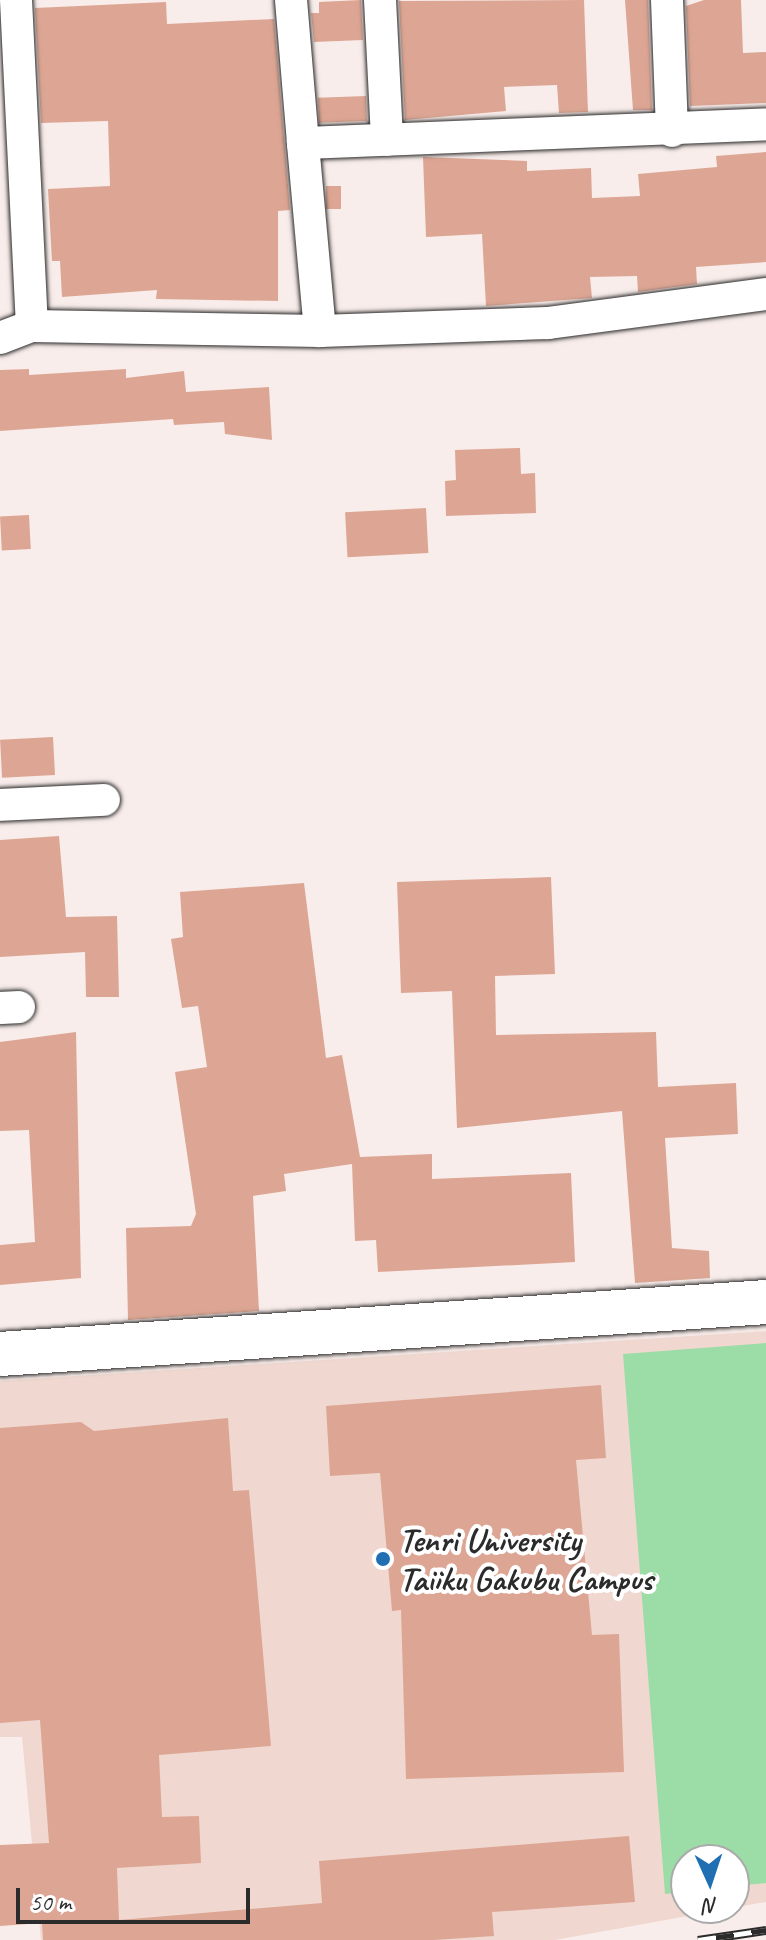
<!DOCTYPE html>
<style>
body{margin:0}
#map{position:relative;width:766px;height:1940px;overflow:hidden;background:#f8edea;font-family:Caveat,sans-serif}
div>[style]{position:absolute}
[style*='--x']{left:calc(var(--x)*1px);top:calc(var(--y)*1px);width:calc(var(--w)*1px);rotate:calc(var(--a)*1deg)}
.built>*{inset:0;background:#f0d8d0}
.green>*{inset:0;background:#9cdca6}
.building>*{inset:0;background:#dda694;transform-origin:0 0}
.roads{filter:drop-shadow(0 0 2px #2b2b2b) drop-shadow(0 0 2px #2b2b2b)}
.street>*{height:32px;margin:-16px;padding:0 16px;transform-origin:16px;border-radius:16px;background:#fff}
.secondary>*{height:44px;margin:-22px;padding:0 22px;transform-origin:22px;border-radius:22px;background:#fff}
.rail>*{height:9px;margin-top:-4.5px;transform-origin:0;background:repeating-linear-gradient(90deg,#fff 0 18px,#2b2b2b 0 36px);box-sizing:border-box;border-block:2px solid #2b2b2b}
.dots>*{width:22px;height:22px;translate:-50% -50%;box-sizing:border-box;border:4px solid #fff;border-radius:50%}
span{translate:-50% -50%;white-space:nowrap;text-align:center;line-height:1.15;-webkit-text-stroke:8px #fff;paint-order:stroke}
.poi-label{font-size:34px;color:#2b2b2b;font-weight:700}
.left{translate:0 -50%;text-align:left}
.north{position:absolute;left:670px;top:1844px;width:80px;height:80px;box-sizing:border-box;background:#fff;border:2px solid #aaa;border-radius:50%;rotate:177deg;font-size:22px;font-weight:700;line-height:32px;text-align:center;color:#2b2b2b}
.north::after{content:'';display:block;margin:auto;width:28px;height:36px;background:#1f6fb2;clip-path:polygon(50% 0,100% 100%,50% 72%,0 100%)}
.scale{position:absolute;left:16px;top:1888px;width:234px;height:36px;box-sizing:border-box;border:4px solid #2b2b2b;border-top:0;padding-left:10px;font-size:24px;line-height:28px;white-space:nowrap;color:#2b2b2b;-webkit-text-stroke:6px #fff;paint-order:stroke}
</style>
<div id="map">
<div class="built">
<i style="clip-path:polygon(evenodd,766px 1331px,766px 1902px,555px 1940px,41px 1940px,22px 1737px,0 1737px,0 1381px,766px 1331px,686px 1860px,734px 1860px,734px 1908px,686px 1908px,686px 1860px)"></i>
</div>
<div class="green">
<i style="clip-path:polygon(766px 1343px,766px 1883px,734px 1886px,734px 1860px,686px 1860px,686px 1892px,665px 1894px,623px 1354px)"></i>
</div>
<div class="building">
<i style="clip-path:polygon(361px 0,363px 40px,314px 42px,311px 13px,319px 13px,319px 2px)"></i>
<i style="clip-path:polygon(584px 0,588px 112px,559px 113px,557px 85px,504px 87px,506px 111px,405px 120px,399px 1px)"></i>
<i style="clip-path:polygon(625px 0,648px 0,652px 110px,633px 110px)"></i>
<i style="clip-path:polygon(704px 0,741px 0,743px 53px,766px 52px,766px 103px,690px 106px,686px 6px)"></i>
<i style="clip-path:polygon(166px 2px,167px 24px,274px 19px,290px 210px,278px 211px,278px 301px,156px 299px,157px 290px,62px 297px,60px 261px,52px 261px,48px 189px,110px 186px,108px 121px,41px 123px,35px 8px)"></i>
<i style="left:366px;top:96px;width:25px;height:48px;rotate:88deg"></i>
<i style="clip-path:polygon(766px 152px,766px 262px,696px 267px,697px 284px,638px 292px,637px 276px,590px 277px,592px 298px,486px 306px,482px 234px,426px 237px,423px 157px,527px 161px,527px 171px,591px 168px,592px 198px,640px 196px,638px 174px,717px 167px,716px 156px)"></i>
<i style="left:326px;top:186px;width:15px;height:23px"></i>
<i style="clip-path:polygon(29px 369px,29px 375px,126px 369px,126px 378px,184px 371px,186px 392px,269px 387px,272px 440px,225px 434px,224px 422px,174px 425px,173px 419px,0 431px,0 370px)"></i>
<i style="clip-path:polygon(520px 448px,521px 474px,535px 473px,536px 513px,446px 516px,445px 481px,456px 480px,455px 450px)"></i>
<i style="left:426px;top:508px;width:45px;height:81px;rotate:87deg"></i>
<i style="left:29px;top:515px;width:34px;height:29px;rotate:87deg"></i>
<i style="left:53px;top:737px;width:38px;height:53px;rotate:87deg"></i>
<i style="clip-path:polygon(59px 836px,66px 917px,117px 916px,119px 997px,86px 997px,85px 952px,0 957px,0 840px)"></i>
<i style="clip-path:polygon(551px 877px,555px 974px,495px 976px,496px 1035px,656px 1032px,658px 1087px,736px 1083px,738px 1134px,665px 1138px,672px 1248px,709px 1251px,710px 1278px,635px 1283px,622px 1111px,457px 1128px,452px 991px,401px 993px,397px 882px)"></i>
<i style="clip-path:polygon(304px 883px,326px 1058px,342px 1055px,360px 1157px,432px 1154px,432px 1179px,571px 1173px,575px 1262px,378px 1272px,376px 1240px,355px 1241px,352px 1164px,284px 1174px,286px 1191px,253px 1196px,259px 1311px,128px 1320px,126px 1228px,191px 1226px,196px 1214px,175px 1072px,207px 1067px,198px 1006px,182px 1008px,171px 939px,183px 937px,180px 892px)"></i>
<i style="clip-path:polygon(76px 1032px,81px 1278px,0 1285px,0 1245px,35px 1242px,29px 1130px,0 1131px,0 1042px)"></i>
<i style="clip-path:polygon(601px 1385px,606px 1458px,576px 1460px,592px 1635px,619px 1634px,624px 1772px,406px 1779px,401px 1610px,392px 1611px,380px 1473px,330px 1476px,326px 1406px)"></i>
<i style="clip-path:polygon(228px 1418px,233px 1491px,249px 1490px,271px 1746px,159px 1755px,162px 1817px,199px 1816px,201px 1863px,117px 1868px,119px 1920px,322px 1903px,319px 1861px,629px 1836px,635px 1902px,492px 1912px,494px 1936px,434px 1940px,43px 1940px,42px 1923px,0 1926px,0 1845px,49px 1843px,40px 1720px,0 1723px,0 1428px,81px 1422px,94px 1431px)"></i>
</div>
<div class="roads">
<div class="street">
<i style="--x:16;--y:0;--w:326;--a:87.2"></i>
<i style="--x:291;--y:0;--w:144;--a:85.2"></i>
<i style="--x:380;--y:0;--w:140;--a:87.1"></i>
<i style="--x:667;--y:0;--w:131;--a:87.8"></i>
<i style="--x:320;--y:331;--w:189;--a:-95.2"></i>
<i style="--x:303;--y:143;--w:463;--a:-2.3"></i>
<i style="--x:0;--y:338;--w:34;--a:-21"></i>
<i style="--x:32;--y:326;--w:288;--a:1"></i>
<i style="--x:320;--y:331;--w:228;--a:-2"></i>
<i style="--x:548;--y:323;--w:220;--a:-7.6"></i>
<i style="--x:0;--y:805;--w:104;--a:-2.8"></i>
<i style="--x:0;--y:1008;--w:19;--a:-3"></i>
</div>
<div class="secondary">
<i style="--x:0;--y:1354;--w:768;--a:-3.88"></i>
</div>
</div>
<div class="rail">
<i style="--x:698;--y:1940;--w:69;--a:-8.4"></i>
</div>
<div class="dots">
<i style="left:383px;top:1559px;background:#1f6fb2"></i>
</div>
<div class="poi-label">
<span class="left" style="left:399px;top:1559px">Tenri University<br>Taiiku Gakubu Campus</span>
</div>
<div class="north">N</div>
<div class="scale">50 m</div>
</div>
